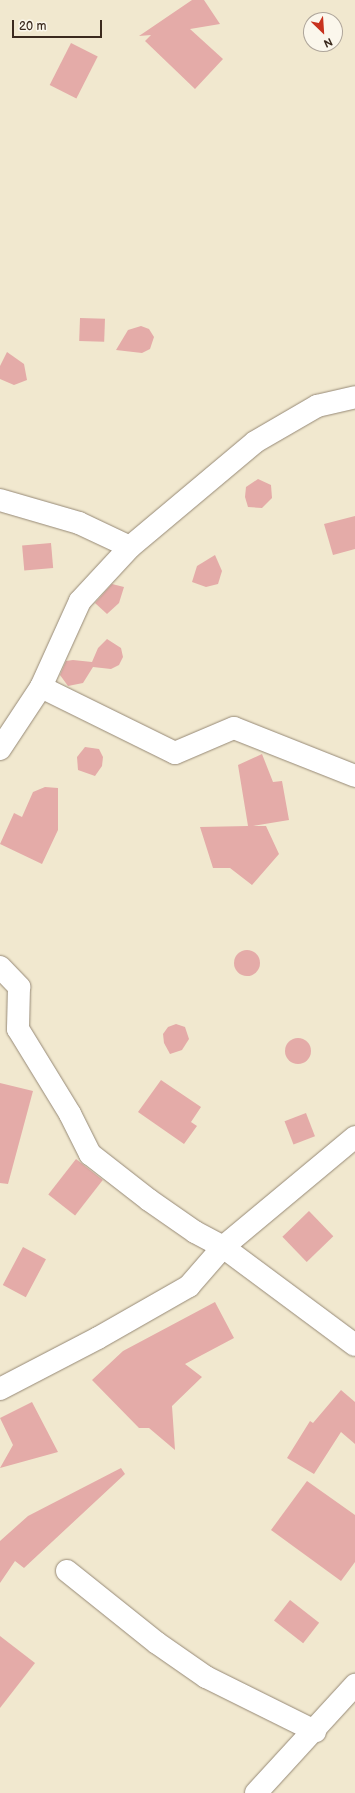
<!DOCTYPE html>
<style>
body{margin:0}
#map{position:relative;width:355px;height:1793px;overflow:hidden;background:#f1e8cf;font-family:"Balsamiq Sans",sans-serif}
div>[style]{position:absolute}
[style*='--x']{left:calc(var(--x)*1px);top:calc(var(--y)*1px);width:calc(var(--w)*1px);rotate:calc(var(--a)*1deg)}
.building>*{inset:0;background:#e4aba8;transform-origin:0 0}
.round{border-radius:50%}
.roads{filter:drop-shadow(0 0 1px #968976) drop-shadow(0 0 1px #968976)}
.street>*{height:22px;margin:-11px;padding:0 11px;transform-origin:11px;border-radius:11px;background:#fff}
.secondary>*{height:22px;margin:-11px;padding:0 11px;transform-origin:11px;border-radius:11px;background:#fff}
span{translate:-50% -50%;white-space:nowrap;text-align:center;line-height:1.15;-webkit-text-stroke:3px #fbf7ec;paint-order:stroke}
.north{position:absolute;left:303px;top:12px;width:40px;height:40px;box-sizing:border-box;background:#fbf7ec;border:1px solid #aea59a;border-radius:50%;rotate:155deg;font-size:11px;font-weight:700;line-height:16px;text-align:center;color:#3b2a1e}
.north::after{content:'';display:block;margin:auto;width:14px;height:18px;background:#c8321e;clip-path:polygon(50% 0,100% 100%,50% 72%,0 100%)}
.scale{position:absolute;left:12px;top:20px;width:90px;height:18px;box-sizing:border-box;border:2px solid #3b2a1e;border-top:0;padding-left:5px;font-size:12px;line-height:14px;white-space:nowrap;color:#3b2a1e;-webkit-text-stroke:3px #fbf7ec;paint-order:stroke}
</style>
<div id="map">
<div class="building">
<i style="clip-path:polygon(192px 0,204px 0,220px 24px,190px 29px,223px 59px,195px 89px,145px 41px,151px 35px,139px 36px)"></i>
<i style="left:71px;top:43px;width:30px;height:47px;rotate:27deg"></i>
<i style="left:80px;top:318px;width:25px;height:23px;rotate:2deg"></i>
<i style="clip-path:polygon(141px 326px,149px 329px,154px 337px,150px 349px,142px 353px,116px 350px,128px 330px)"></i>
<i style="clip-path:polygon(7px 352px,24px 364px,27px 380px,14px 385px,0 379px,0 366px)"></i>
<i style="clip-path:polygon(258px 479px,271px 485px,272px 498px,262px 508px,248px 507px,245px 497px,246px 487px)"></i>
<i style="clip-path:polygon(355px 516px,355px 549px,333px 555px,324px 524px)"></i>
<i style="left:51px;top:543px;width:25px;height:29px;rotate:85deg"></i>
<i style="clip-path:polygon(215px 555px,222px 571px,218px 584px,206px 587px,192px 582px,197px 566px)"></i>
<i style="clip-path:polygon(112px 584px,124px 587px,119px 603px,107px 614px,95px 603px)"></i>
<i style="clip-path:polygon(107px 639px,121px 648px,123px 657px,119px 665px,111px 669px,93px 667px,83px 683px,68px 686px,60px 675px,66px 661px,73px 660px,92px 662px,98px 648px)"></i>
<i style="clip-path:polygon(85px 747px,99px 749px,103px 757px,102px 766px,95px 776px,78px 770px,77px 757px)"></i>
<i style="clip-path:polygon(262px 754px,273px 782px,282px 781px,289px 820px,253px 826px,266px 826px,279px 854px,252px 885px,230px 868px,213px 868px,200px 827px,248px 826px,238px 765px)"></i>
<i style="clip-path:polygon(45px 787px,58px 788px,58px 830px,42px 864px,0 844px,14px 813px,22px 817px,33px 792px)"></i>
<i class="round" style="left:234px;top:950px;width:26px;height:26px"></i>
<i style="clip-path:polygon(176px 1024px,185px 1027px,189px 1039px,182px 1050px,170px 1054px,164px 1043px,163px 1034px,168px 1027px)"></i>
<i class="round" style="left:285px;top:1038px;width:26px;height:26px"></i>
<i style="clip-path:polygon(161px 1080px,201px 1107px,191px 1122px,197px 1126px,184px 1144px,138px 1112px)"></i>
<i style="clip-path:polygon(0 1083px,33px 1091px,8px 1184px,0 1183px)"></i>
<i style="left:306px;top:1113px;width:25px;height:23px;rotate:69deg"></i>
<i style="left:76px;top:1159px;width:34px;height:45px;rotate:38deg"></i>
<i style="left:309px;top:1211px;width:35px;height:37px;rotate:46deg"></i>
<i style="left:23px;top:1247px;width:26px;height:43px;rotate:28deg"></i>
<i style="clip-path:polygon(215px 1302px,234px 1338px,185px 1364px,202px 1377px,172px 1406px,175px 1450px,149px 1428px,139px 1428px,92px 1380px,123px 1351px)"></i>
<i style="clip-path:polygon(341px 1390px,355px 1402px,355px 1444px,341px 1432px,314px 1474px,287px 1458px,310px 1421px,313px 1423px)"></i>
<i style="clip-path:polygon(32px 1402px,58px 1452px,0 1468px,13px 1445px,0 1418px)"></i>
<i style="clip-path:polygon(121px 1468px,125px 1474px,24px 1568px,15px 1561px,0 1583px,0 1541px,28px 1516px)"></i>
<i style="clip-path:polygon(307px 1481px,355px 1515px,355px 1562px,341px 1581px,271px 1530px)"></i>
<i style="left:290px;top:1600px;width:37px;height:26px;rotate:38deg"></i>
<i style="clip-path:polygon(0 1636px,35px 1663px,0 1708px)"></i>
</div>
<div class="roads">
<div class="street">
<i style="--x:0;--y:500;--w:82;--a:16.2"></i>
<i style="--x:79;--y:523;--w:56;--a:25.2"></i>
<i style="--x:130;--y:547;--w:163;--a:-40"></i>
<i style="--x:255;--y:442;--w:72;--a:-30.1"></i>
<i style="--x:317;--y:406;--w:39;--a:-13"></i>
<i style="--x:41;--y:687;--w:149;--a:26.2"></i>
<i style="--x:175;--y:753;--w:64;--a:-23"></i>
<i style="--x:234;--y:728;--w:130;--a:21.6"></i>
<i style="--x:0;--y:749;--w:74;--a:-56.5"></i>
<i style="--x:41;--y:687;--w:94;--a:-65.6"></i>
<i style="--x:80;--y:601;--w:74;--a:-47.2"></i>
<i style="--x:0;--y:967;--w:28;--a:46"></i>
<i style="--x:19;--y:987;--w:42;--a:91.4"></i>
<i style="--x:18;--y:1029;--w:100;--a:58.5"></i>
<i style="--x:70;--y:1114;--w:45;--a:63.4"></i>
<i style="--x:90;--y:1154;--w:75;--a:37.9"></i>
<i style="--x:149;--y:1200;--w:56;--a:34.8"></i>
<i style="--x:195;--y:1232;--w:32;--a:28"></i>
<i style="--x:223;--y:1247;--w:164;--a:36.6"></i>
<i style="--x:0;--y:1389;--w:110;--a:-27.5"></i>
<i style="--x:98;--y:1338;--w:105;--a:-29.7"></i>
<i style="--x:189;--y:1286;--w:52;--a:-48.9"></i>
<i style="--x:223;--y:1247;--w:172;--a:-39.8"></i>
<i style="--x:67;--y:1571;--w:115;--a:38.7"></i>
<i style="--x:157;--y:1643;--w:60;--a:34.8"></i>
<i style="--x:206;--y:1677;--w:122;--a:26.4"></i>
</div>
<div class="secondary">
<i style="--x:256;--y:1793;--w:147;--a:-47.5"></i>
</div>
</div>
<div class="north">N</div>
<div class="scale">20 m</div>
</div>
